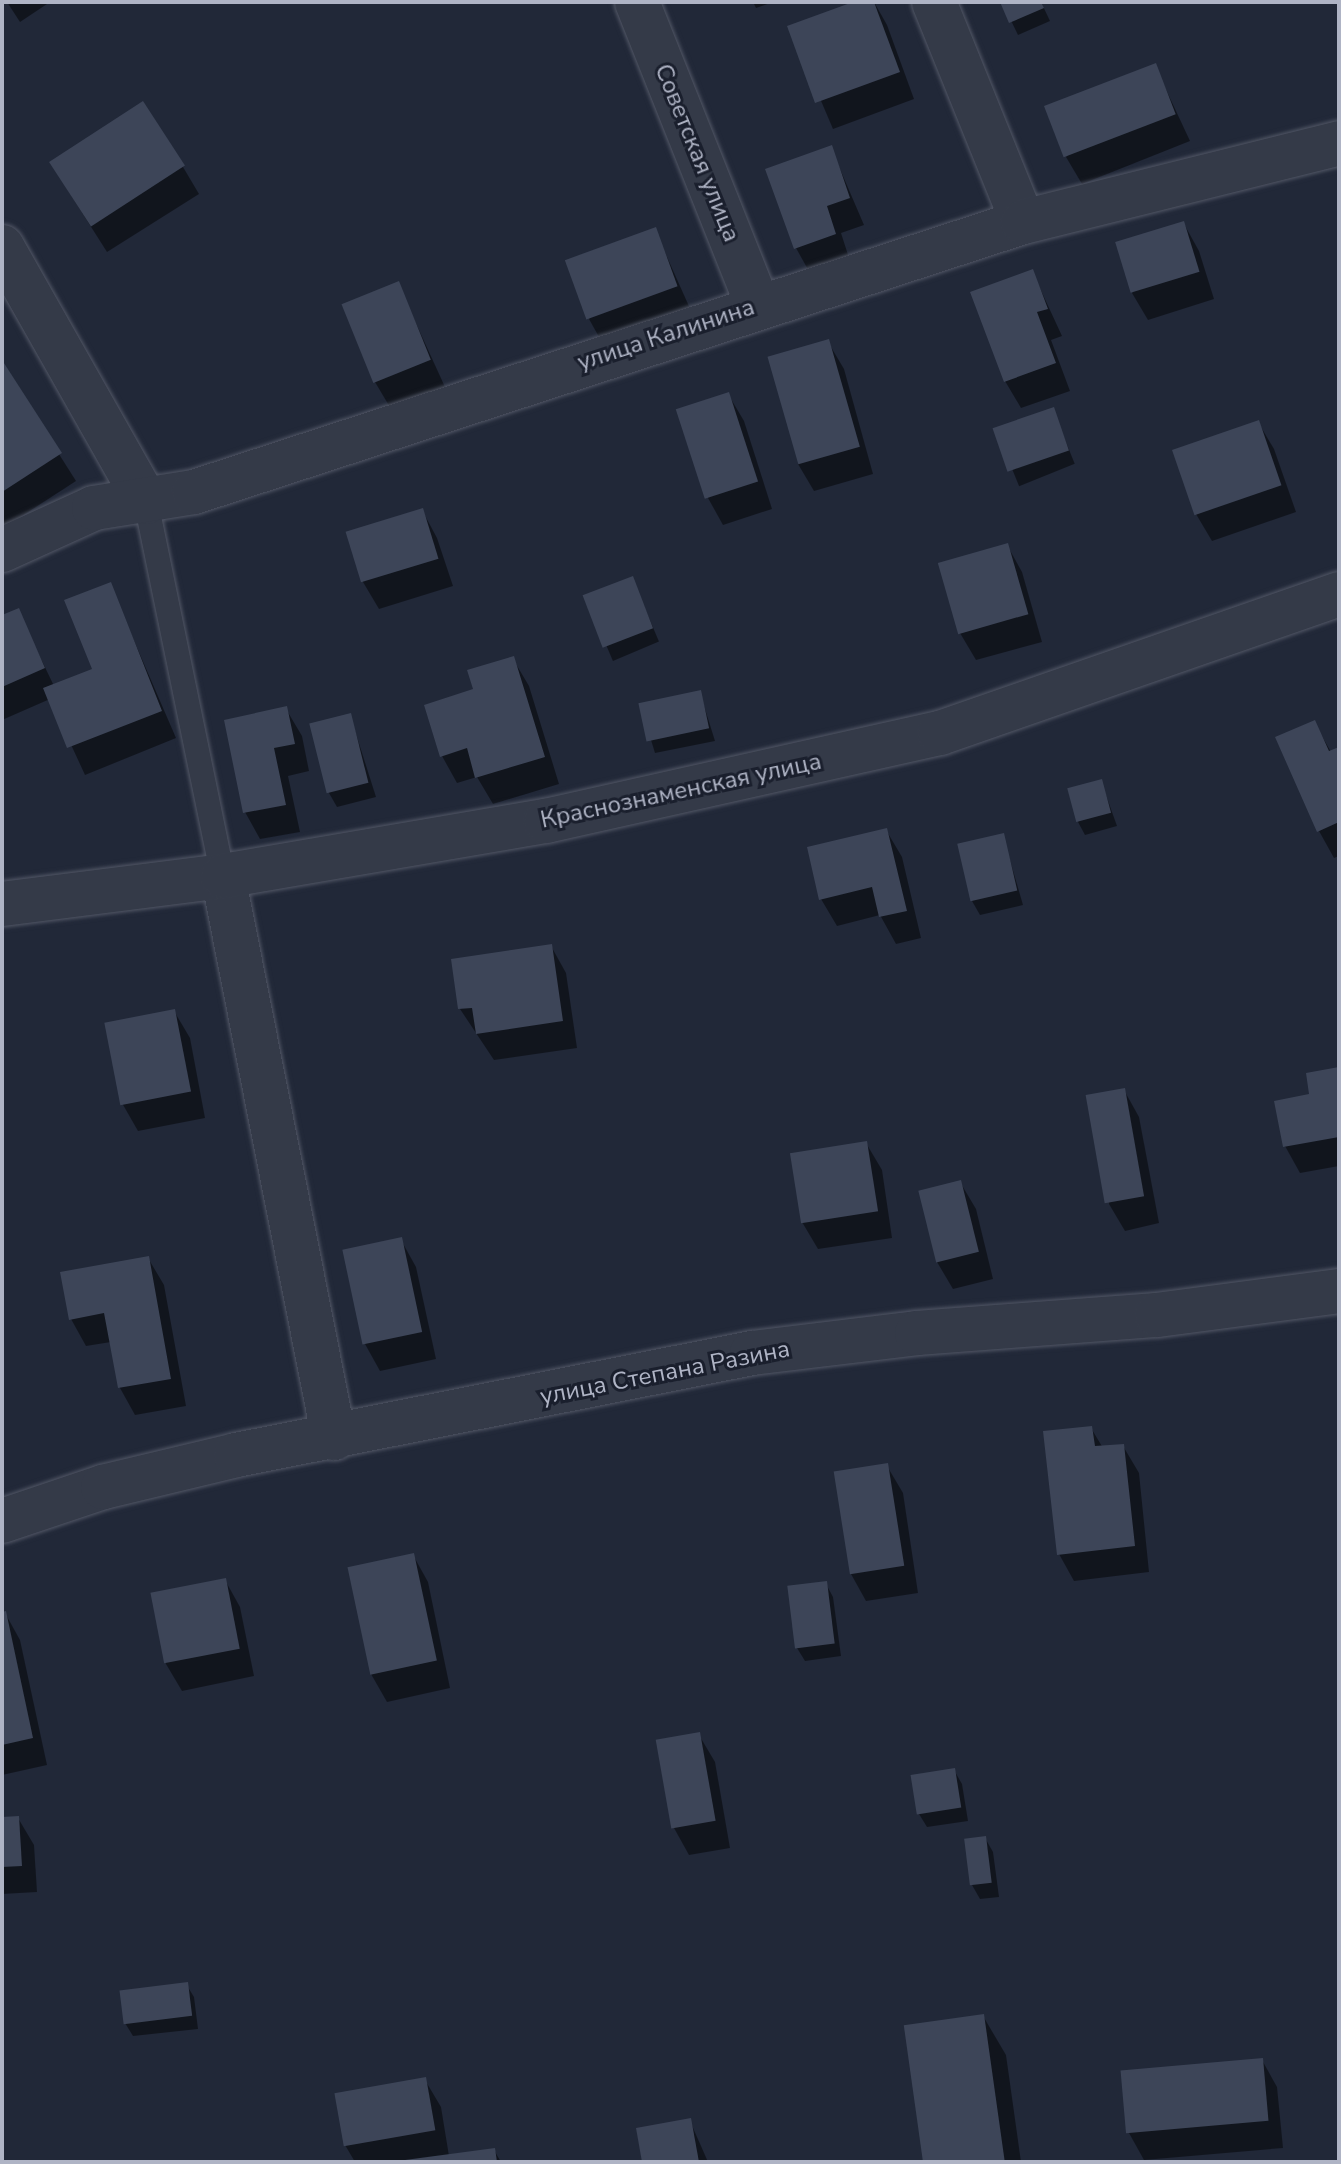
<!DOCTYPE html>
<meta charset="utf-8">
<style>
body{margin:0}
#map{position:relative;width:1341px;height:2164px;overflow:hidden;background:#212838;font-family:"Nunito Sans",sans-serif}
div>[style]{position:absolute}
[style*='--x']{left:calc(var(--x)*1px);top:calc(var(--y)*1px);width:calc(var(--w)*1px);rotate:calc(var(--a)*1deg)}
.shadow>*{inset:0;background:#0007;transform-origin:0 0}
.building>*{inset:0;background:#3d4558;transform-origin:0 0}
.roads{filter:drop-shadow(0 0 2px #525766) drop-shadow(0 0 2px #525766)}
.lane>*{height:24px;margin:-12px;padding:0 12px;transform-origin:12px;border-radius:12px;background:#343a48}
.street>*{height:44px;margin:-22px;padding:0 22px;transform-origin:22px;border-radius:22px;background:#343a48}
span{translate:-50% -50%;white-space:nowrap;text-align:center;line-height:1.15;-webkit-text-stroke:6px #1a1f2d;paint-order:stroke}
.street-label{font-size:24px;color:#afb4c5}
.frame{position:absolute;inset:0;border:4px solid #afb4c5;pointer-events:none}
</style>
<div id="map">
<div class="shadow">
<i style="clip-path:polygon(7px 2px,50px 2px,20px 22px)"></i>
<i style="clip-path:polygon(753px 2px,773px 2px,756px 8px)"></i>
<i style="clip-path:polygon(859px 2px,874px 2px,887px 25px,914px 99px,833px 129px,790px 28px)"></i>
<i style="clip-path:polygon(1002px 2px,1041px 2px,1050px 21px,1018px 35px)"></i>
<i style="clip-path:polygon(1155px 66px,1190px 141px,1082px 184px,1066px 157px)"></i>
<i style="clip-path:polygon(831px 148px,864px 225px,841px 233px,850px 261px,811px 275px,796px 248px)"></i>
<i style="clip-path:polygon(183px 167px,199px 194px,107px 252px,67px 189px)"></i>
<i style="clip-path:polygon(1184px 224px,1199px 251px,1214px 299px,1148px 320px,1132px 293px)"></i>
<i style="clip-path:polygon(655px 230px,692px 313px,604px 346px,589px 319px)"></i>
<i style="clip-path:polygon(1032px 271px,1062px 336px,1051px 340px,1070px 391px,1021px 408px,1005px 381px)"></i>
<i style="clip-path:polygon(398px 284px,445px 387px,391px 409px,375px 382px)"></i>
<i style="clip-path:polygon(828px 342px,844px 369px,873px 474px,814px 491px,798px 464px)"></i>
<i style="clip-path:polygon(2px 364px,76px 481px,2px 529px)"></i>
<i style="clip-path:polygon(728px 394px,744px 421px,772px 509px,723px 525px,708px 498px)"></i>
<i style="left:1053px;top:410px;width:58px;height:60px;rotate:68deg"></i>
<i style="clip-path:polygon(1258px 422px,1274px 449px,1296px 512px,1212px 541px,1196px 514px,1174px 451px)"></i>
<i style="clip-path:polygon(422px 510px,437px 538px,453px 586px,379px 609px,363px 582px,348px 534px)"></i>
<i style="clip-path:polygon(1007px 545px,1022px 572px,1042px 642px,976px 660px,960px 633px)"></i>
<i style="left:632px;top:578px;width:69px;height:50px;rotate:67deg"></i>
<i style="clip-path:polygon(110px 585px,176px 738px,85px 775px,50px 699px,2px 720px,2px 618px,18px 611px,54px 686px,94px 670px)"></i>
<i style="clip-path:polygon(513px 659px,529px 686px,559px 784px,493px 804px,477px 777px,457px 783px,442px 756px,476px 691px)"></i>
<i style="clip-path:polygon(700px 693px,715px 741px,655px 753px,640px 704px)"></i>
<i style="clip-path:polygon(286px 709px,302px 736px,309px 771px,288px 776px,300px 832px,260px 839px,245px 812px)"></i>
<i style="clip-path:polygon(350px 715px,376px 797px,337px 807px,329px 793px)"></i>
<i style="clip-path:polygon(1314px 722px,1331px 752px,1339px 749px,1339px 856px,1334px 858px,1319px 831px)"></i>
<i style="clip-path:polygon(1101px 781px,1117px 826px,1085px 835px,1078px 822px)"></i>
<i style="clip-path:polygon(886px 830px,902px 857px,921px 938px,896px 944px,880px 915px,837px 926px,821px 899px)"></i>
<i style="clip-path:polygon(1003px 836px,1023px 905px,980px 915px,972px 901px)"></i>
<i style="clip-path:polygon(551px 946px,566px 973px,577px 1048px,494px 1060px,460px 1009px)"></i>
<i style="clip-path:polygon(174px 1011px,190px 1038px,205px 1118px,138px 1131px,122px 1103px)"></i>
<i style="clip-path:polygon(1339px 1069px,1339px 1166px,1300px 1173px,1285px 1146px,1311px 1096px)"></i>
<i style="clip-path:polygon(1124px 1090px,1139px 1117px,1159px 1223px,1125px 1231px,1109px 1204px)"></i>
<i style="clip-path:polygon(866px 1143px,882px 1170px,892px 1238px,818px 1249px,802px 1222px)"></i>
<i style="clip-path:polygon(960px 1182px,976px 1209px,993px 1279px,953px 1289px,937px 1262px,920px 1192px)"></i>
<i style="clip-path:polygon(401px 1240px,416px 1267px,436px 1359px,380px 1371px,365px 1344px)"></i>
<i style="clip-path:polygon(148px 1258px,164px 1285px,186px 1406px,135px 1415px,120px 1388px,111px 1342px,86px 1346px,71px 1319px)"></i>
<i style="clip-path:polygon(1091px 1428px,1103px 1448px,1123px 1446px,1139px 1473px,1149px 1572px,1074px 1581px,1059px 1554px)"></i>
<i style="clip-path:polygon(887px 1466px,903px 1493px,918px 1593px,866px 1601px,851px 1574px)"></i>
<i style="clip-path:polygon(413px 1555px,428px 1582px,450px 1688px,387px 1702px,371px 1674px)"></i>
<i style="clip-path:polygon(225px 1580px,240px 1607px,254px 1676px,182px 1691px,166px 1664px,152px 1595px)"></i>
<i style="clip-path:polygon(826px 1584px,833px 1597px,841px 1656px,805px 1661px,797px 1648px,790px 1588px)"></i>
<i style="clip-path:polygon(5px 1613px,20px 1640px,47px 1765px,2px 1775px)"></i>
<i style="clip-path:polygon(699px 1735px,715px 1762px,730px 1848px,689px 1855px,674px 1828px)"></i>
<i style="clip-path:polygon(954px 1770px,962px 1784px,968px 1821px,927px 1827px,919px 1814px)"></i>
<i style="clip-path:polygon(18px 1818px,34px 1845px,37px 1892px,2px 1894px,2px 1819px)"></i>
<i style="clip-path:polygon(985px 1838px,993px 1852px,999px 1897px,980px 1899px,972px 1885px)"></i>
<i style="clip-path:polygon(186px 1984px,194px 1997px,198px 2029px,133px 2036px,125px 2023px)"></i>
<i style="clip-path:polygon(983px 2016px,1006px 2055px,1021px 2162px,925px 2162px)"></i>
<i style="clip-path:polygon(1262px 2060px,1277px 2087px,1283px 2148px,1144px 2160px,1129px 2133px)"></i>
<i style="clip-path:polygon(425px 2080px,441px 2107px,449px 2156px,494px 2150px,501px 2162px,355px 2162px,345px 2145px)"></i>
<i style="clip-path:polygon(690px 2121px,708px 2162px,644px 2162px)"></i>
</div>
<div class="building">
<i style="clip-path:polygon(853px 2px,874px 2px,900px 72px,815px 103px,787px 26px)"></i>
<i style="clip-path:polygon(1000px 2px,1041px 2px,1044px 8px,1009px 23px)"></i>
<i style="left:1156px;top:63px;width:55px;height:120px;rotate:69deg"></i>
<i style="left:143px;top:101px;width:77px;height:112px;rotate:57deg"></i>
<i style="clip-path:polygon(832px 145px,850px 198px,827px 206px,836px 234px,794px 249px,765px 169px)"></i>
<i style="left:1184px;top:221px;width:53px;height:72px;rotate:73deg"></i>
<i style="left:656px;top:227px;width:63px;height:97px;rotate:70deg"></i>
<i style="clip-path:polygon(1033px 269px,1048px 309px,1037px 312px,1056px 363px,1004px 382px,970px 292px)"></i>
<i style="left:399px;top:281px;width:85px;height:62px;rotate:68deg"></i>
<i style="left:829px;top:339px;width:112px;height:64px;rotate:74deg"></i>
<i style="clip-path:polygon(2px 360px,62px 453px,2px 492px)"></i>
<i style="left:729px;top:392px;width:94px;height:56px;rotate:72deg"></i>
<i style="left:1054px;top:407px;width:46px;height:65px;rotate:71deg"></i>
<i style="left:1259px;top:420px;width:69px;height:92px;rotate:71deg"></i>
<i style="left:423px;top:508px;width:53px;height:81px;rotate:73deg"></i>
<i style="left:1008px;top:543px;width:74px;height:73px;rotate:74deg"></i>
<i style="left:633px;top:576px;width:56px;height:54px;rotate:69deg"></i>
<i style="clip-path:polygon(111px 582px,162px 711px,67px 748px,43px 688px,92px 669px,64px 600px)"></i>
<i style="clip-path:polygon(19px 608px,45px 668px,2px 687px,2px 615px)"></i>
<i style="clip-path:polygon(514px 656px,545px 757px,475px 778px,467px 748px,440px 757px,424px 705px,473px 689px,467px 670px)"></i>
<i style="left:701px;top:690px;width:39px;height:64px;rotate:78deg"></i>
<i style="clip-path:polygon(287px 706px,295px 744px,274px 748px,286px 805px,243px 813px,224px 720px)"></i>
<i style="left:351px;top:713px;width:72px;height:43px;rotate:76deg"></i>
<i style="clip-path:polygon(1315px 720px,1329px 751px,1339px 747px,1339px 822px,1317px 832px,1275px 737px)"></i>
<i style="left:1102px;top:779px;width:35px;height:36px;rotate:75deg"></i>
<i style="clip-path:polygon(887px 828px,907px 911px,879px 917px,872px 887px,819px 900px,807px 847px)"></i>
<i style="left:1004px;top:833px;width:59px;height:48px;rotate:77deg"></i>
<i style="clip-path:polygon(552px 944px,563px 1021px,476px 1034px,472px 1008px,458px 1009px,451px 959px)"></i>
<i style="left:175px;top:1009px;width:84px;height:72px;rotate:79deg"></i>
<i style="clip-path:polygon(1339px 1067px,1339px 1137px,1283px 1147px,1274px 1101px,1309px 1094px,1306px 1073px)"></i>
<i style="left:1125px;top:1088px;width:110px;height:40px;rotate:80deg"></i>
<i style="left:867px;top:1141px;width:71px;height:78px;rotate:81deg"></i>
<i style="left:961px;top:1180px;width:74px;height:44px;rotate:76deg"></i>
<i style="left:402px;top:1237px;width:97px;height:61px;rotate:78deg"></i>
<i style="clip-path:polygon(149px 1256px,171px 1379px,118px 1388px,104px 1313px,69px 1320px,60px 1272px)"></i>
<i style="clip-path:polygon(1092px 1426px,1095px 1446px,1124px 1444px,1135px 1546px,1057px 1555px,1043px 1431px)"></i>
<i style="left:888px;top:1463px;width:104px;height:55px;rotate:81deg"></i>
<i style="left:414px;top:1553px;width:110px;height:68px;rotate:78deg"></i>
<i style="left:226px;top:1578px;width:72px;height:77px;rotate:79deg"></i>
<i style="left:827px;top:1581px;width:63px;height:40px;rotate:83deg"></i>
<i style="clip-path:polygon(6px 1611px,33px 1738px,2px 1745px,2px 1612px)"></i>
<i style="left:700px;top:1732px;width:90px;height:45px;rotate:80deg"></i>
<i style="left:955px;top:1768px;width:40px;height:45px;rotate:81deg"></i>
<i style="clip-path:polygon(19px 1816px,22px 1866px,2px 1867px,2px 1817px)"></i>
<i style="left:986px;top:1836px;width:47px;height:22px;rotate:83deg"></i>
<i style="left:188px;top:1982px;width:34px;height:69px;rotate:83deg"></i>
<i style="left:984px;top:2014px;width:149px;height:81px;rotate:82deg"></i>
<i style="left:1263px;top:2058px;width:63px;height:143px;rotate:85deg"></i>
<i style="left:426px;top:2077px;width:54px;height:93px;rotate:80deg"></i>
<i style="clip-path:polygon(691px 2118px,699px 2162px,642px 2162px,636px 2128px)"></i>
<i style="clip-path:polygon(495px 2148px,497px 2162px,406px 2162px,405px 2160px)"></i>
</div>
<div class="roads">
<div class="lane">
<i style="--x:146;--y:502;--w:382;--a:78.4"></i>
</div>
<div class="street">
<i style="--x:637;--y:2;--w:325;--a:68.3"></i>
<i style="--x:934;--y:2;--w:237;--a:68"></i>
<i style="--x:2;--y:247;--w:293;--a:60.5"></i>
<i style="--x:2;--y:550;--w:101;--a:-24.5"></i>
<i style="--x:94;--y:508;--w:101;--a:-9.1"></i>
<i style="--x:194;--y:492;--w:872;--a:-18.04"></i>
<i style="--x:1023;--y:222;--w:326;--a:-14"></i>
<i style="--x:223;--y:876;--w:573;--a:78.83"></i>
<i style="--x:2;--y:904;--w:223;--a:-7.2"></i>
<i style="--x:223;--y:876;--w:328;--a:-9.7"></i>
<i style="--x:546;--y:821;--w:404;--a:-12.6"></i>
<i style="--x:940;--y:733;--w:423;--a:-19.2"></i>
<i style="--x:2;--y:1521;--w:107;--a:-18.6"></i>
<i style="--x:103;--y:1487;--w:137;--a:-13.5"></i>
<i style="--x:236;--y:1455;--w:526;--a:-11.18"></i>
<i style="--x:752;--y:1353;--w:166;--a:-6.9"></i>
<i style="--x:917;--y:1333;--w:241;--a:-4.3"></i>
<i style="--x:1157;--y:1315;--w:184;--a:-7.5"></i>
</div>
</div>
<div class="street-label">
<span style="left:697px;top:153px;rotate:68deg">Советская улица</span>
<span style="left:666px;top:335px;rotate:-18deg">улица Калинина</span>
<span style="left:681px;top:791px;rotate:-12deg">Краснознаменская улица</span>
<span style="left:665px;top:1373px;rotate:-11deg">улица Степана Разина</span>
</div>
<div class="frame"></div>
</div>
